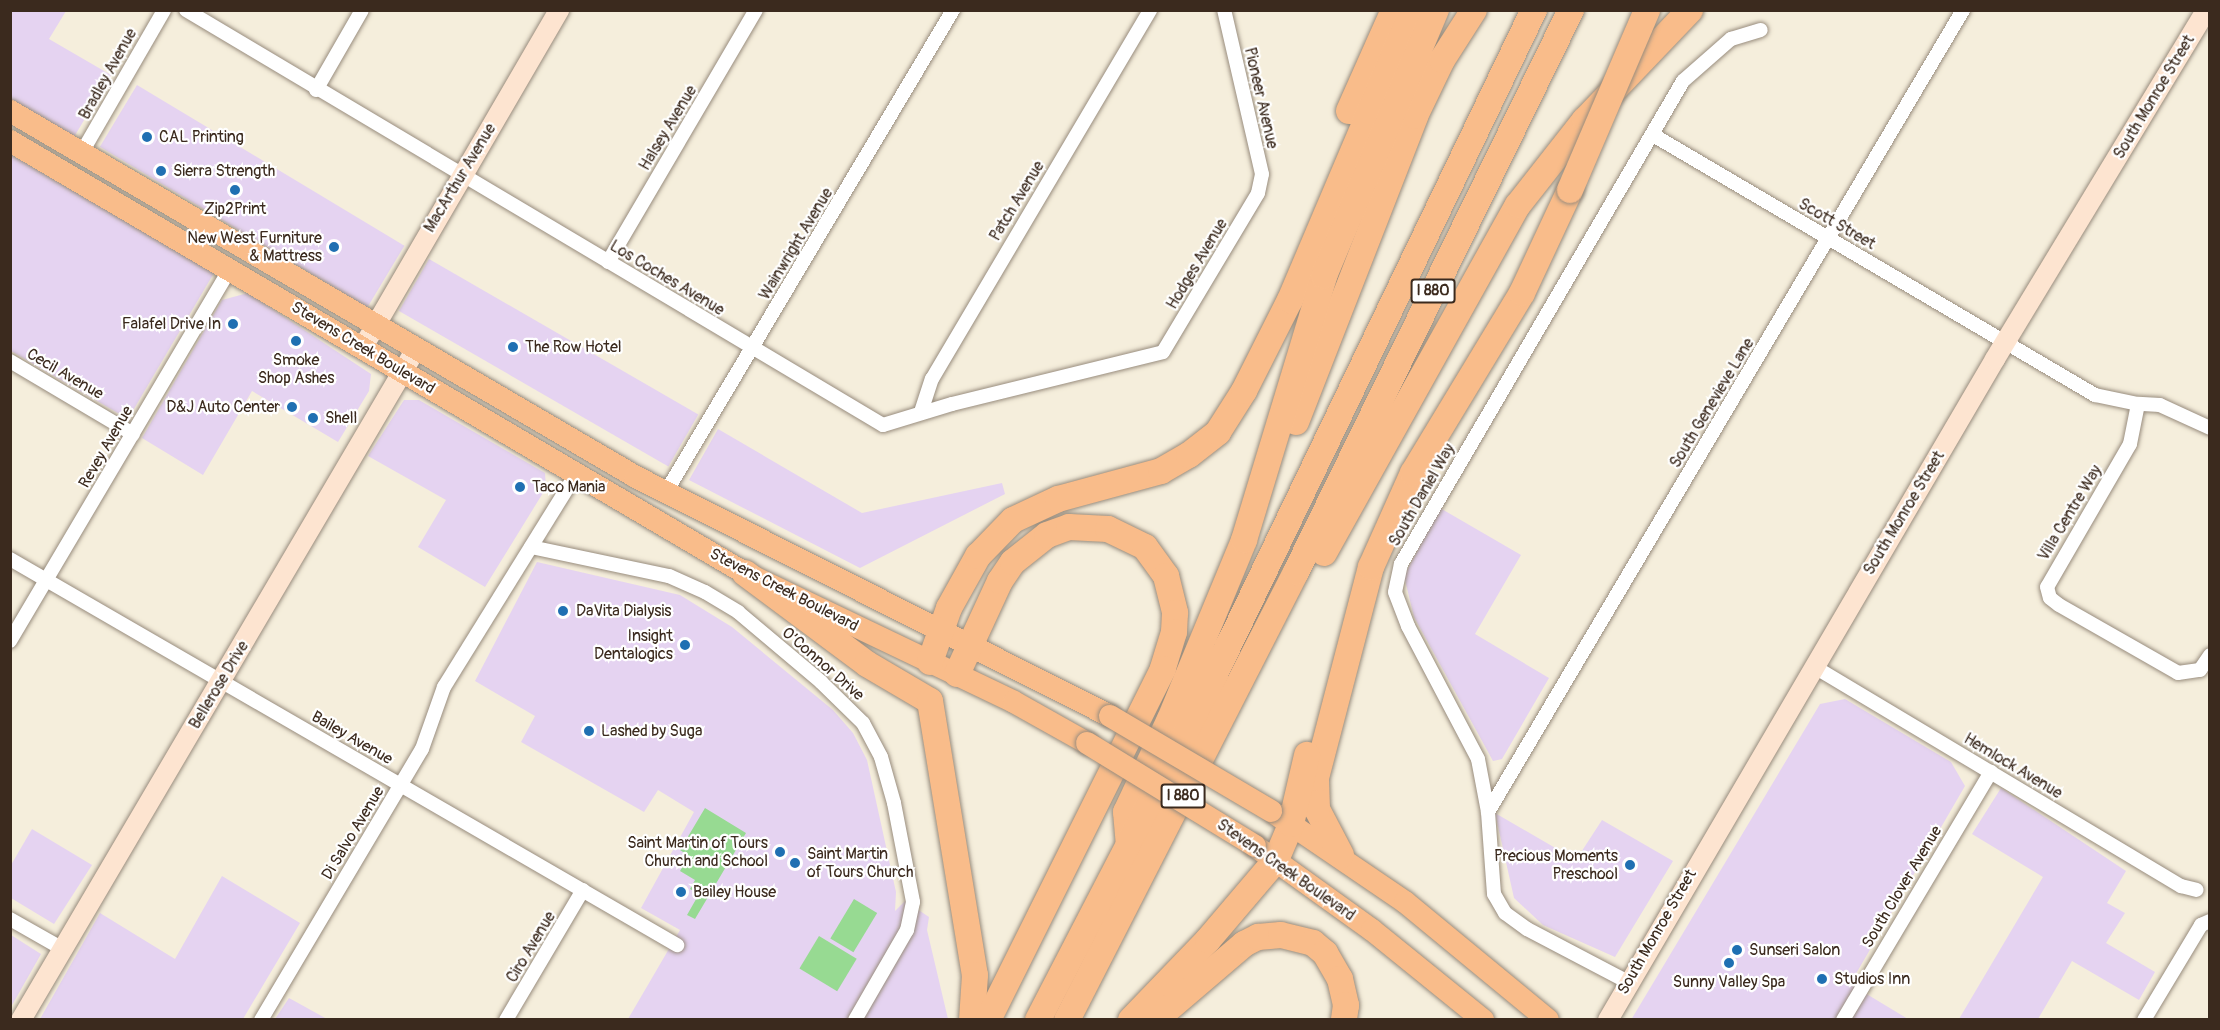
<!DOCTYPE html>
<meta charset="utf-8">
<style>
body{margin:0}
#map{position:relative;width:2220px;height:1030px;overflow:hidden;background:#f5eedc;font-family:Pangolin,sans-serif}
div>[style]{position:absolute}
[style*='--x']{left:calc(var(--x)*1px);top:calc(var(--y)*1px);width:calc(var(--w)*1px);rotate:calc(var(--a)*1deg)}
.built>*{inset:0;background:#e5d3f1;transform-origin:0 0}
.green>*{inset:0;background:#97da92;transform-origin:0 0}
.roads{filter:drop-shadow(0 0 2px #988c7d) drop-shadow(0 0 2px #988c7d)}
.street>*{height:14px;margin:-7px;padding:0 7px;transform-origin:7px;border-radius:7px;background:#fff}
.secondary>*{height:20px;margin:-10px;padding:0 10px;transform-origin:10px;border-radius:10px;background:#fde4d0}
.primary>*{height:22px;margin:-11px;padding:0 11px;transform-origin:11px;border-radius:11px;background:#f9bc8a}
.highway>*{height:26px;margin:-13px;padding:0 13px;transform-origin:13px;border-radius:13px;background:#f9bc8a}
.bridges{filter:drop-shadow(0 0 2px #988c7d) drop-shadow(0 0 2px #988c7d)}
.primary-bridge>*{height:22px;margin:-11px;padding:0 11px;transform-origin:11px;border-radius:11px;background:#f9bc8a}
.highway-bridge>*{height:26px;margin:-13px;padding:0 13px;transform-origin:13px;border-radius:13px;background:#f9bc8a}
.dots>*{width:16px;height:16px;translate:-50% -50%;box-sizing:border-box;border:3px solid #fff;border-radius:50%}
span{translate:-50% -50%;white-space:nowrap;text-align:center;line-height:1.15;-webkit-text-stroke:4.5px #fff;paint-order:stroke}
.shield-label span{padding:2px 4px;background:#fff;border:2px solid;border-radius:4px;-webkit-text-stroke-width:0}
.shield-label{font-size:15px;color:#3b2a1e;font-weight:700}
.street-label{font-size:16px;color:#3b2a1e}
.poi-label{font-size:16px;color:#3b2a1e}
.left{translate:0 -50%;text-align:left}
.right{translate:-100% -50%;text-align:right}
.frame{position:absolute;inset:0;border:12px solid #3b2a1e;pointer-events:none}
</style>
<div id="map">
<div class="built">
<i style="clip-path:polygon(11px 11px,66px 11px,49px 39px,111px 75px,74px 137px,11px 100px)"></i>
<i style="left:137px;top:85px;width:312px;height:72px;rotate:31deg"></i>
<i style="clip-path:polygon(11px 155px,214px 273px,128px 419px,11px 351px)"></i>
<i style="left:429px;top:259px;width:311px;height:60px;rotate:30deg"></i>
<i style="clip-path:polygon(248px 293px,371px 374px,369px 391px,338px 442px,252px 391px,203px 475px,142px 438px,222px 300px)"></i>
<i style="clip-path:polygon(404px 400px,419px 400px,545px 473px,546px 488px,485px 587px,418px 547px,446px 500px,368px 456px)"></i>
<i style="clip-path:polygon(718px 429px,862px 513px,1002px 483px,1005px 494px,860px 568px,689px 480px)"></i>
<i style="clip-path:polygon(1440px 508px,1521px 555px,1475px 634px,1549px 678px,1502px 759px,1493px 761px,1414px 617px,1404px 576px)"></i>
<i style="clip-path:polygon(537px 562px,680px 595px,732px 627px,833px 710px,853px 733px,867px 760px,896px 892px,895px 911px,905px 901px,929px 917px,927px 930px,948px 1019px,628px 1019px,680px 930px,641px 908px,694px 812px,658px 790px,644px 812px,521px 742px,535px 716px,475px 681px)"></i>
<i style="clip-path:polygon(1845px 699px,1951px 762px,1965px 786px,1850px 984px,1908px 1019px,1631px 1020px,1820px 704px)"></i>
<i style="clip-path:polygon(2001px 788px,2126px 871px,2107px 903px,2125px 913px,2106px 943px,2155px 972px,2139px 1000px,2072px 961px,2038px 1019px,1959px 1019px,2043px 877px,1972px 834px)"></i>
<i style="clip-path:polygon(1495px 813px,1576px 860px,1602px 820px,1673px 861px,1615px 957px,1543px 925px,1514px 898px)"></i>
<i style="clip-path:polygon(32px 829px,92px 865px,54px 924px,11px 898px,11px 865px)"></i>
<i style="clip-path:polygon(222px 876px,300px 923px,243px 1019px,40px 1019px,100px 913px,175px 959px)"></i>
<i style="clip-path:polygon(11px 935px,41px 954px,11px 1007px)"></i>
<i style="clip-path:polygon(289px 998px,327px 1019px,275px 1019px)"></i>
</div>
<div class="green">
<i style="clip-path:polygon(705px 808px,746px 833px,695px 919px,687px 915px,699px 894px,690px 889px,695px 880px,680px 871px,689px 856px,680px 850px)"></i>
<i style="left:854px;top:899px;width:27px;height:46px;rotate:31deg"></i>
<i style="left:819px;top:936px;width:44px;height:38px;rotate:31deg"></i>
</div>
<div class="roads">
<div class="street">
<i style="--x:186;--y:10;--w:811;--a:30.77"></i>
<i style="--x:883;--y:425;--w:72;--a:-16.9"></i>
<i style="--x:952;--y:404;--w:217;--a:-13.8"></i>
<i style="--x:1163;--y:352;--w:185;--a:-59.1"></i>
<i style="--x:1258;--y:193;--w:19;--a:-78"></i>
<i style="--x:1262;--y:174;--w:168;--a:-103"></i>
<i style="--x:316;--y:90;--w:92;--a:-60.1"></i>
<i style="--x:1653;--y:135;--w:513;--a:30.47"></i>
<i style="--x:2095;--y:395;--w:44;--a:11.8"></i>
<i style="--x:81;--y:154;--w:166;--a:-60"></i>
<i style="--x:608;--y:262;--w:292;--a:-59.6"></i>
<i style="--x:10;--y:361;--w:143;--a:30.7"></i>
<i style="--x:921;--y:412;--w:35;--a:-72"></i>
<i style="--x:932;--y:379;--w:429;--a:-59.4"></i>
<i style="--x:2210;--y:428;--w:55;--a:-155.3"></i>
<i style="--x:2160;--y:405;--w:22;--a:-177"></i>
<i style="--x:2138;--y:404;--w:41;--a:101.3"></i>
<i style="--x:2130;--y:444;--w:165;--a:120.1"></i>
<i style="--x:2047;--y:587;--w:11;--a:75"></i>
<i style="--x:2050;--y:598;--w:11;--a:38"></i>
<i style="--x:2059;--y:605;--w:137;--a:29.7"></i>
<i style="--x:2178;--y:673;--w:22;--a:-8"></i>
<i style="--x:2200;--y:670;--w:18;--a:-56"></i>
<i style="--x:666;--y:492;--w:561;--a:-59.23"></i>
<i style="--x:531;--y:547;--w:141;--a:11.9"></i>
<i style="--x:669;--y:576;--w:39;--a:24"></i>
<i style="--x:705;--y:592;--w:39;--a:31"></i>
<i style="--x:738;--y:612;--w:109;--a:40.1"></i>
<i style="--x:821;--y:682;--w:59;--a:44.3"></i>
<i style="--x:863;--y:723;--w:38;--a:62"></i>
<i style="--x:881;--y:757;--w:48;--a:74.2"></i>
<i style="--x:894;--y:803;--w:101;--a:79.1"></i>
<i style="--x:913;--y:902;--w:29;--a:102"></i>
<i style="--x:907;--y:930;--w:104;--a:120"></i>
<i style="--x:10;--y:559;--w:771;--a:30.06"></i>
<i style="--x:10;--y:641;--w:432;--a:-59.4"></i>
<i style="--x:1813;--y:666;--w:429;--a:30.9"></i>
<i style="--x:2181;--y:886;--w:16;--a:14"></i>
<i style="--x:1488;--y:812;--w:932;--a:-59.36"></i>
<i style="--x:10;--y:919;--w:59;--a:29.6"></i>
<i style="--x:1628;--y:982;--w:114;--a:-152.3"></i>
<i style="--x:1527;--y:929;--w:27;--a:-144"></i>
<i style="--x:1505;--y:913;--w:22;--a:-120"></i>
<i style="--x:1494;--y:894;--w:82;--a:-94.2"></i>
<i style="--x:1488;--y:812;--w:54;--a:-100.7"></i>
<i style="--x:1478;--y:759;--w:150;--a:-117.8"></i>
<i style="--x:1408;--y:626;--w:36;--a:-111"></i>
<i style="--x:1395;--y:592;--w:29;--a:-78"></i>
<i style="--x:1401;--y:564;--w:559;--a:-59.72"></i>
<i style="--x:1683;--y:81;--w:64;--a:-41.2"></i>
<i style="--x:1731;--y:39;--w:31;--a:-17"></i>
<i style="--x:261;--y:1020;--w:315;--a:-59.3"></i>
<i style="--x:422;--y:749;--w:66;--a:-70.5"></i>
<i style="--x:444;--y:687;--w:251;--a:-58.2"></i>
<i style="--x:506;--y:1020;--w:151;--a:-59.4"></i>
<i style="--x:1843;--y:1020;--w:289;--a:-59.2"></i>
<i style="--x:2144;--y:1020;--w:111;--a:-59"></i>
<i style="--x:2201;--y:925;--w:10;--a:-24"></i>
</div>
<div class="secondary">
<i style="--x:363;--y:347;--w:390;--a:-59.8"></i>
<i style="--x:21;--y:1020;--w:779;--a:-59.52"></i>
<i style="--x:1608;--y:1020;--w:766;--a:-59.65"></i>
<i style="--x:1995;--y:359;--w:408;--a:-58.8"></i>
</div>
<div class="primary">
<i style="--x:10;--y:111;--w:725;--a:30.31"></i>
<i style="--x:636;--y:477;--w:531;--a:26.76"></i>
<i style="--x:10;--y:141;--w:853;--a:30.45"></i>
<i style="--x:745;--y:573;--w:298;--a:25.6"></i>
<i style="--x:1014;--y:702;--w:84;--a:29.3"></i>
<i style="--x:1277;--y:815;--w:155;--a:34.2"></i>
<i style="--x:1405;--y:902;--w:185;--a:39.5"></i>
<i style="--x:1255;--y:846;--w:144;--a:35.7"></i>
<i style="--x:1372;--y:930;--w:143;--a:39"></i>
</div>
<div class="highway">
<i style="--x:1349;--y:111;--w:111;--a:-66"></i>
<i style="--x:1296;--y:422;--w:328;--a:-68.7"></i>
<i style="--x:1415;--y:116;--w:62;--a:-64.3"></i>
<i style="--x:1442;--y:60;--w:59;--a:-57.4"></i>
<i style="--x:1324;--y:553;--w:398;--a:-60.9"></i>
<i style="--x:1518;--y:205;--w:108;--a:-51.8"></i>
<i style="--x:1585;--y:120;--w:152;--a:-46.3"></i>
<i style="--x:745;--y:573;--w:152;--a:36.7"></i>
<i style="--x:867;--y:664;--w:73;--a:30.4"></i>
<i style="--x:930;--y:701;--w:278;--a:80.7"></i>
<i style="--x:975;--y:975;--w:45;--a:93.8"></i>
<i style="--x:930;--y:662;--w:57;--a:-70.6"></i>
<i style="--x:949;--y:608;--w:60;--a:-60.9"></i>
<i style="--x:978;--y:556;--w:50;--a:-45.8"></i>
<i style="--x:1013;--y:520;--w:50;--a:-25"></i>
<i style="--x:1058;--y:499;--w:107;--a:-15.2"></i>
<i style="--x:1161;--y:471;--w:32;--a:-30"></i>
<i style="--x:1189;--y:455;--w:37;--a:-38"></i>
<i style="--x:1218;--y:432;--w:49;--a:-57.6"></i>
<i style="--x:1244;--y:391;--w:102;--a:-63.2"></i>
<i style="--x:1290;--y:300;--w:315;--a:-67"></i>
<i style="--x:957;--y:674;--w:102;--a:-65.2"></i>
<i style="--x:1000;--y:581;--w:23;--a:-56"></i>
<i style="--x:1013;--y:562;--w:43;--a:-38.5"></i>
<i style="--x:1047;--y:535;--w:23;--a:-20"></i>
<i style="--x:1069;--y:527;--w:39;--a:3"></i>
<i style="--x:1108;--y:529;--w:41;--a:25.9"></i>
<i style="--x:1145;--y:547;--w:36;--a:54"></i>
<i style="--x:1166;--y:576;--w:38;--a:76"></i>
<i style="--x:1175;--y:613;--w:19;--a:93"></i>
<i style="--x:1174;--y:632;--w:39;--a:107"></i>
<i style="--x:1163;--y:669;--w:392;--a:116.5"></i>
<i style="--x:1129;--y:846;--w:34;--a:-95"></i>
<i style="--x:1126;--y:812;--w:103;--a:-64.7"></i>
<i style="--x:1170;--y:719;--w:194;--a:-67.5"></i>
<i style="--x:1244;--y:540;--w:276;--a:-73.1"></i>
<i style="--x:1324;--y:276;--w:289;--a:-67.2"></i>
<i style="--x:1341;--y:855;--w:52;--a:-117.6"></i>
<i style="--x:1317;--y:809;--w:31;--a:-92"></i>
<i style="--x:1316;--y:778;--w:218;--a:-75.4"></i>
<i style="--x:1371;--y:567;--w:103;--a:-65.9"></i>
<i style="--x:1413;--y:473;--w:210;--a:-58.8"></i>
<i style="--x:1522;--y:293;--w:114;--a:-65"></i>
<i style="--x:1038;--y:1020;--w:320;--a:-62.6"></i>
<i style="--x:1185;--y:736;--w:806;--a:-64.33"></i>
<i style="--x:1067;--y:1020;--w:503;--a:-62.93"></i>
<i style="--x:1296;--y:572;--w:626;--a:-63.93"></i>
<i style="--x:1131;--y:1020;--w:111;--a:-46.1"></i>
<i style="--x:1208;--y:940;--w:105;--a:-49.6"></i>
<i style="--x:1276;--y:860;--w:39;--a:-67"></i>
<i style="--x:1291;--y:824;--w:71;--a:-76.9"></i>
<i style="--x:1155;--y:1020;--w:117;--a:-40.5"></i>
<i style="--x:1244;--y:944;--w:16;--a:-27"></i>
<i style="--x:1258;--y:937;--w:23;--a:-5"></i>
<i style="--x:1281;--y:935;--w:33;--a:14"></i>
<i style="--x:1313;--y:943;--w:16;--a:40"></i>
<i style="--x:1325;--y:953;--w:30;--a:60"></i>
<i style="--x:1340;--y:979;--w:27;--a:77"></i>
<i style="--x:1346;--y:1005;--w:15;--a:98"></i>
</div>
</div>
<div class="bridges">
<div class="primary-bridge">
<i style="--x:1110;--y:716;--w:187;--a:30.5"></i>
<i style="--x:1087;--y:743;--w:197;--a:31.5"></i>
</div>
<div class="highway-bridge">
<i style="--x:1570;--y:190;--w:196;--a:-66.8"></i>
</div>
</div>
<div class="dots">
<i style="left:147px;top:137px;background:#1f6fb2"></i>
<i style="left:161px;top:171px;background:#1f6fb2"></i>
<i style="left:235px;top:190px;background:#1f6fb2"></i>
<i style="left:334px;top:247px;background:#1f6fb2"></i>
<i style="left:233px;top:324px;background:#1f6fb2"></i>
<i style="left:296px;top:341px;background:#1f6fb2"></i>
<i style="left:513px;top:347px;background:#1f6fb2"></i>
<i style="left:292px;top:407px;background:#1f6fb2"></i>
<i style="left:313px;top:418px;background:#1f6fb2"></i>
<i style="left:520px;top:487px;background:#1f6fb2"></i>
<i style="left:563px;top:611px;background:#1f6fb2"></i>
<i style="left:685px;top:645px;background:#1f6fb2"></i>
<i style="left:589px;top:731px;background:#1f6fb2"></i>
<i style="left:780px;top:852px;background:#1f6fb2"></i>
<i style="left:795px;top:863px;background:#1f6fb2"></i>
<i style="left:1630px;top:865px;background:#1f6fb2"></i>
<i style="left:681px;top:892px;background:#1f6fb2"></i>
<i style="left:1737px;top:950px;background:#1f6fb2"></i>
<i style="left:1729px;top:963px;background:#1f6fb2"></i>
<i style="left:1822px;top:979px;background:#1f6fb2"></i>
</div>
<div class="shield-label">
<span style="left:1433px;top:291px">I 880</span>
<span style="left:1183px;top:796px">I 880</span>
</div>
<div class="street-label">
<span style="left:108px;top:74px;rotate:-61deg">Bradley Avenue</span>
<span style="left:2154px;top:97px;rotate:-59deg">South Monroe Street</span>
<span style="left:1261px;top:98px;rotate:77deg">Pioneer Avenue</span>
<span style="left:668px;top:128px;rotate:-59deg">Halsey Avenue</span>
<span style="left:460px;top:178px;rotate:-59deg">MacArthur Avenue</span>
<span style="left:1017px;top:201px;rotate:-59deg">Patch Avenue</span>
<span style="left:1837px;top:224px;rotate:30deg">Scott Street</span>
<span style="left:796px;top:244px;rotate:-59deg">Wainwright Avenue</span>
<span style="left:1197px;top:264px;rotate:-59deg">Hodges Avenue</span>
<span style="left:667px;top:278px;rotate:31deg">Los Coches Avenue</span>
<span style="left:363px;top:348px;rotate:31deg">Stevens Creek Boulevard</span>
<span style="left:65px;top:374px;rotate:30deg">Cecil Avenue</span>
<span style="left:1712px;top:403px;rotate:-59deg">South Genevieve Lane</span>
<span style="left:106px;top:447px;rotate:-60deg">Revey Avenue</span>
<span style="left:1422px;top:495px;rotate:-60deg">South Daniel Way</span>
<span style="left:1904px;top:513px;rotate:-59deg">South Monroe Street</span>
<span style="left:2070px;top:513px;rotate:-59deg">Villa Centre Way</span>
<span style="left:784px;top:590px;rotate:27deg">Stevens Creek Boulevard</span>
<span style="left:823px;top:664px;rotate:41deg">O’Connor Drive</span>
<span style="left:219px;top:685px;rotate:-59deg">Bellerose Drive</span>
<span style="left:352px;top:738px;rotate:30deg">Bailey Avenue</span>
<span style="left:2013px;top:766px;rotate:31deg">Hemlock Avenue</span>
<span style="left:353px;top:833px;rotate:-59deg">Di Salvo Avenue</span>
<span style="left:1286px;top:870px;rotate:35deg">Stevens Creek Boulevard</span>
<span style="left:1902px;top:887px;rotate:-59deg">South Clover Avenue</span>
<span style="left:1657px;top:932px;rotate:-60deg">South Monroe Street</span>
<span style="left:531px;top:947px;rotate:-59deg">Ciro Avenue</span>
</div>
<div class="poi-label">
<span class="left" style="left:159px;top:137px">CAL Printing</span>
<span class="left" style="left:173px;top:171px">Sierra Strength</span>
<span style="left:235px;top:209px">Zip2Print</span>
<span class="right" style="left:322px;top:247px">New West Furniture<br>&amp; Mattress</span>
<span class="right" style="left:221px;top:324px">Falafel Drive In</span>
<span class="left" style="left:525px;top:347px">The Row Hotel</span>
<span style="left:296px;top:369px">Smoke<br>Shop Ashes</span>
<span class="right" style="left:280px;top:407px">D&amp;J Auto Center</span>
<span class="left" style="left:325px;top:418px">Shell</span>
<span class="left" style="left:532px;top:487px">Taco Mania</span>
<span class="left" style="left:576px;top:611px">DaVita Dialysis</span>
<span class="right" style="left:673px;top:645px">Insight<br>Dentalogics</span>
<span class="left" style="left:601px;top:731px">Lashed by Suga</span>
<span class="right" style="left:768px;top:852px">Saint Martin of Tours<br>Church and School</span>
<span class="left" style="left:807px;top:863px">Saint Martin<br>of Tours Church</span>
<span class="right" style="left:1618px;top:865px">Precious Moments<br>Preschool</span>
<span class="left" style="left:693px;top:892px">Bailey House</span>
<span class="left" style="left:1749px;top:950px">Sunseri Salon</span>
<span class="left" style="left:1834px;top:979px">Studios Inn</span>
<span style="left:1729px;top:982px">Sunny Valley Spa</span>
</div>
<div class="frame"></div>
</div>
